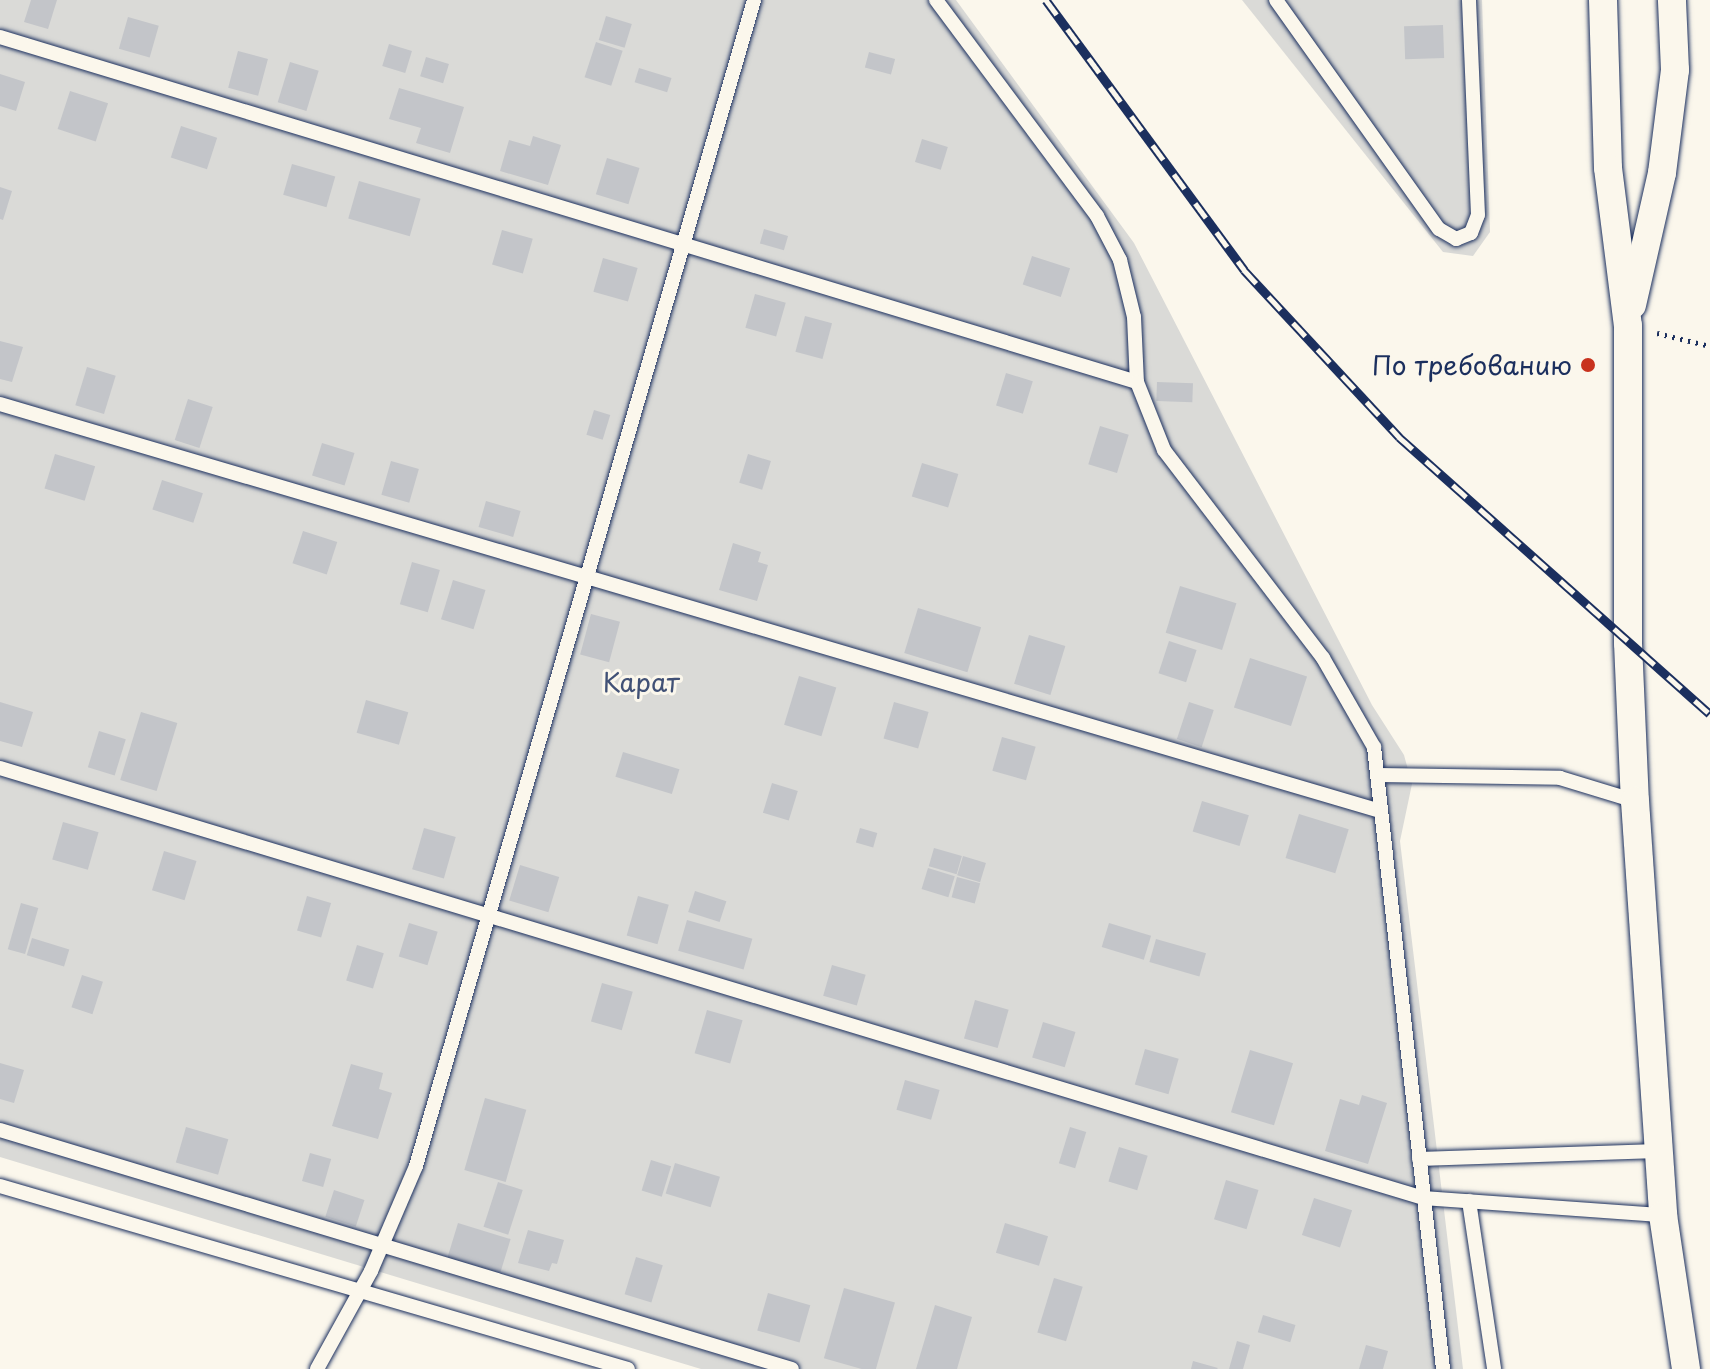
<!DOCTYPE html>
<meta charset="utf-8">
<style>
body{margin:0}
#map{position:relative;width:1710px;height:1369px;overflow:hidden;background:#fbf7ec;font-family:"Playpen Sans",sans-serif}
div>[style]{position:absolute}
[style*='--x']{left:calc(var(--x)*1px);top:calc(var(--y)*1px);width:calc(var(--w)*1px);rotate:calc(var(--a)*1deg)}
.green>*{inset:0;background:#dadad7}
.building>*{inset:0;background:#c3c5c9;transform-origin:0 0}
.path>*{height:5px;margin-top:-2.5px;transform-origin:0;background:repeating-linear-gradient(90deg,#1b2f5e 0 2px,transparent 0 8px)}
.roads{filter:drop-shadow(0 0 2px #1b2f5e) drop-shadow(0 0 2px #1b2f5e)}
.service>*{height:14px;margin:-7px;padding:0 7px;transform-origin:7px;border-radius:7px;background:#fbf7ec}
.minor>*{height:28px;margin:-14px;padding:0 14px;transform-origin:14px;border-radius:14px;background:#fbf7ec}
.rail>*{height:9px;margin-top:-4.5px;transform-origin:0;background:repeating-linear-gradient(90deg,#fbf7ec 0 18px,#1b2f5e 0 36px);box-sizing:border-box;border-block:2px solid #1b2f5e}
.dots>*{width:22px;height:22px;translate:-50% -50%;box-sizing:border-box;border:4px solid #fbf7ec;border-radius:50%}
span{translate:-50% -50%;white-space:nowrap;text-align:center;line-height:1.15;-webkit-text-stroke:6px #fbf7ec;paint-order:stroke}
.poi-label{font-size:26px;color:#1b2f5e}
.right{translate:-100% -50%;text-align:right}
.park-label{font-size:26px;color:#415176}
</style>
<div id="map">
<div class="green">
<i style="clip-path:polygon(0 0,956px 0,1134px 243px,1372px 705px,1404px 755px,1412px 784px,1400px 841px,1463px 1369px,701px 1369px,0 1157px)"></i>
<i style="clip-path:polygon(1242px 0,1482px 0,1490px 232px,1473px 256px,1443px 252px)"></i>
</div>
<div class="building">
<i style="clip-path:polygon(31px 0,57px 0,48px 29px,24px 22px)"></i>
<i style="left:606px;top:16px;width:27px;height:25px;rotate:17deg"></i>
<i style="left:128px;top:17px;width:32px;height:33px;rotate:16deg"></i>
<i style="left:1443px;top:25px;width:33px;height:39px;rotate:88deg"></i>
<i style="left:596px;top:42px;width:28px;height:37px;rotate:18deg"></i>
<i style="left:389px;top:44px;width:24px;height:23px;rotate:17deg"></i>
<i style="left:238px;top:51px;width:31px;height:38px;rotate:15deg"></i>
<i style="left:869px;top:52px;width:27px;height:16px;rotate:15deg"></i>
<i style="left:426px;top:57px;width:24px;height:20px;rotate:17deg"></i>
<i style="left:290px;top:62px;width:30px;height:42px;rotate:17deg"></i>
<i style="left:639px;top:68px;width:34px;height:15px;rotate:17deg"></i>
<i style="clip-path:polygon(0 74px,25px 82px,16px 111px,0 106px)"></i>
<i style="clip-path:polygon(399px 88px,464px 107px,450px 153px,416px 143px,421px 128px,389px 119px)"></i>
<i style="left:70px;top:91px;width:40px;height:40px;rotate:18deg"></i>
<i style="left:181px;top:126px;width:38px;height:33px;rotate:18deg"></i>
<i style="clip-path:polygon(533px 136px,561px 145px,548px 185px,500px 171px,509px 140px,530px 146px)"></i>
<i style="left:922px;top:139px;width:27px;height:24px;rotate:17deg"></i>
<i style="left:607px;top:158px;width:34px;height:38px;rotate:17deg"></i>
<i style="left:292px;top:164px;width:45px;height:32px;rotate:16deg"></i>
<i style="left:359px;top:181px;width:64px;height:39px;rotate:16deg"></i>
<i style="clip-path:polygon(0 187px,12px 191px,3px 220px,0 219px)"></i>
<i style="left:764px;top:229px;width:25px;height:15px;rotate:16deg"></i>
<i style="left:502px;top:230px;width:32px;height:36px;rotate:16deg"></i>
<i style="left:1032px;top:256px;width:40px;height:30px;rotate:18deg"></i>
<i style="left:603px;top:258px;width:36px;height:35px;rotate:16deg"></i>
<i style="left:755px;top:294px;width:32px;height:35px;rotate:16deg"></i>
<i style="left:805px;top:316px;width:28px;height:37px;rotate:15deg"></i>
<i style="clip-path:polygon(0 341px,23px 347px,12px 382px,0 379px)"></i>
<i style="left:87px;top:367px;width:30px;height:40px;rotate:17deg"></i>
<i style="left:1006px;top:373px;width:28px;height:34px;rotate:17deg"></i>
<i style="left:1157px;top:382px;width:36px;height:19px;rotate:2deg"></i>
<i style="left:188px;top:399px;width:26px;height:43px;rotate:18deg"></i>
<i style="left:594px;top:410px;width:17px;height:26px;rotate:17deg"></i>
<i style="left:1100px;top:426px;width:30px;height:40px;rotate:17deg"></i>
<i style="left:322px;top:443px;width:34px;height:34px;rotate:17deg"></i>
<i style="left:55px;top:454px;width:42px;height:36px;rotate:17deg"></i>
<i style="left:748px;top:454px;width:24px;height:30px;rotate:17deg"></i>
<i style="left:391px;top:461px;width:29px;height:35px;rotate:16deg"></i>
<i style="left:922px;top:463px;width:38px;height:35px;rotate:17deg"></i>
<i style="left:162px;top:480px;width:43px;height:31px;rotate:18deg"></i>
<i style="left:486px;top:501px;width:36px;height:27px;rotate:16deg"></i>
<i style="left:303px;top:531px;width:36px;height:34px;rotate:18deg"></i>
<i style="clip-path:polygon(733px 543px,761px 552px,758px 562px,768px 565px,757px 601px,719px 590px)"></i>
<i style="left:412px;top:562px;width:29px;height:44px;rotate:16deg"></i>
<i style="left:453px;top:580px;width:34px;height:41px;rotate:17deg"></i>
<i style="left:1180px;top:586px;width:59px;height:49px;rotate:17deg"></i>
<i style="left:918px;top:608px;width:66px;height:47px;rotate:17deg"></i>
<i style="left:591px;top:614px;width:30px;height:42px;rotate:15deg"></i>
<i style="left:1029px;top:635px;width:38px;height:51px;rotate:17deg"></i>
<i style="left:1169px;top:641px;width:29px;height:34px;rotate:18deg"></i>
<i style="left:1250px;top:658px;width:60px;height:52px;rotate:18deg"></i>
<i style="left:799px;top:676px;width:39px;height:51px;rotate:17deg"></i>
<i style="left:366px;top:700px;width:44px;height:34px;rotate:16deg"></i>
<i style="clip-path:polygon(0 702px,33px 712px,22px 747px,0 741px)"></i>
<i style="left:894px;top:702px;width:36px;height:38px;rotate:16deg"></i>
<i style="left:1189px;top:702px;width:26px;height:39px;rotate:18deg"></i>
<i style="left:141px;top:712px;width:38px;height:71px;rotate:17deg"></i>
<i style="left:99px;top:731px;width:28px;height:38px;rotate:17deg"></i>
<i style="left:1002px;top:737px;width:35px;height:35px;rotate:16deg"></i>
<i style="left:623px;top:752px;width:59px;height:26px;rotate:17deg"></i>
<i style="left:772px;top:783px;width:27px;height:31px;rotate:17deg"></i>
<i style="left:1202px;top:801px;width:49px;height:32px;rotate:17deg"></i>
<i style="left:1299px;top:814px;width:52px;height:46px;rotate:17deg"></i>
<i style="left:63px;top:822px;width:37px;height:39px;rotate:16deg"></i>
<i style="left:424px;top:828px;width:33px;height:43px;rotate:16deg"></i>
<i style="left:860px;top:828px;width:18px;height:15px;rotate:16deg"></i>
<i style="left:934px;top:848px;width:29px;height:19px;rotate:16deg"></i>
<i style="left:164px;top:851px;width:34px;height:41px;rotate:17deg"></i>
<i style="left:963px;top:856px;width:24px;height:20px;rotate:17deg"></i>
<i style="left:520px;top:865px;width:41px;height:37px;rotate:17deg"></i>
<i style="left:928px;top:868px;width:28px;height:22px;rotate:17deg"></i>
<i style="left:957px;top:877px;width:24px;height:21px;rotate:15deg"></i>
<i style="left:695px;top:891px;width:33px;height:22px;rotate:18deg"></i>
<i style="left:307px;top:896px;width:25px;height:36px;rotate:16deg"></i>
<i style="left:638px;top:896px;width:32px;height:41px;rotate:16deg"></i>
<i style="left:21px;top:903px;width:18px;height:48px;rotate:16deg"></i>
<i style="left:687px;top:920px;width:68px;height:32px;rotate:16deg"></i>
<i style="left:409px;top:923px;width:30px;height:35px;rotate:17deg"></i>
<i style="left:1109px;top:923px;width:44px;height:25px;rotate:17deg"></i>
<i style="left:32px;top:938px;width:39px;height:18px;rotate:17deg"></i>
<i style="left:1156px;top:939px;width:52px;height:24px;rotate:16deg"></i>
<i style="left:357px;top:945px;width:28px;height:37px;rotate:17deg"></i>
<i style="left:832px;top:965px;width:35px;height:32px;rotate:16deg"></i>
<i style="left:82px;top:975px;width:22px;height:34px;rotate:18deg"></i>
<i style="left:602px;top:983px;width:32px;height:40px;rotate:16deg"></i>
<i style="left:975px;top:1000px;width:35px;height:40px;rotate:16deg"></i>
<i style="left:707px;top:1010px;width:37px;height:45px;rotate:16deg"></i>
<i style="left:1043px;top:1022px;width:34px;height:37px;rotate:17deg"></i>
<i style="left:1145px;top:1049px;width:35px;height:37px;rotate:16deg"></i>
<i style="left:1250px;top:1050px;width:45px;height:65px;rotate:17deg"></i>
<i style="clip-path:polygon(0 1063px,24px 1070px,14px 1103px,0 1099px)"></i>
<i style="clip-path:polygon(351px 1064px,383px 1073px,379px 1089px,392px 1093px,378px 1139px,332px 1126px)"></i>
<i style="left:905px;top:1080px;width:36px;height:31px;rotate:16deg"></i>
<i style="clip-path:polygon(1362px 1095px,1387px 1103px,1368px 1164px,1325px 1151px,1340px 1099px,1359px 1105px)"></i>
<i style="left:485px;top:1098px;width:43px;height:75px;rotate:16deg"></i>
<i style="left:186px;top:1127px;width:44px;height:37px;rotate:16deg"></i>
<i style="left:1070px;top:1127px;width:17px;height:38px;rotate:17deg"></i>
<i style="left:1119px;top:1147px;width:30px;height:36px;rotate:17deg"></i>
<i style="left:310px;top:1153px;width:22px;height:29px;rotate:16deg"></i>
<i style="left:651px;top:1160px;width:21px;height:32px;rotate:17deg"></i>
<i style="left:675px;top:1163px;width:47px;height:32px;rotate:17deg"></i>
<i style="left:1226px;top:1180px;width:34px;height:41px;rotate:17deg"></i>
<i style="left:498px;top:1182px;width:26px;height:47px;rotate:18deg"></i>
<i style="left:334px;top:1190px;width:32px;height:28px;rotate:18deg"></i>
<i style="left:1314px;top:1198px;width:40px;height:39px;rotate:18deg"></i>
<i style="left:458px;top:1223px;width:55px;height:36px;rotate:17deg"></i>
<i style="left:1005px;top:1223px;width:45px;height:31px;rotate:17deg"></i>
<i style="clip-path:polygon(528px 1230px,564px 1240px,557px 1264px,552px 1263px,549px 1271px,518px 1263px)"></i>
<i style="left:636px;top:1257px;width:28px;height:39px;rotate:17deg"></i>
<i style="left:1054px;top:1278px;width:30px;height:57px;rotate:17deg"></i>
<i style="left:844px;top:1288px;width:53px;height:73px;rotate:16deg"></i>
<i style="left:768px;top:1293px;width:44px;height:39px;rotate:16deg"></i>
<i style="clip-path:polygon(935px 1305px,972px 1317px,957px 1369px,916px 1369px)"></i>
<i style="left:1263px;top:1315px;width:34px;height:18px;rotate:17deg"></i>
<i style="clip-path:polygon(1237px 1341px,1250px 1345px,1243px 1369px,1229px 1369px)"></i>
<i style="clip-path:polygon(1366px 1345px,1388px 1351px,1383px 1369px,1359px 1369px)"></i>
<i style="clip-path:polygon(1193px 1361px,1218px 1368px,1217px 1369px,1191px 1369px)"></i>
</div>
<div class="path">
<i style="--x:1657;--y:333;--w:55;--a:13.8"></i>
</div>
<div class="roads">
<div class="service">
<i style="--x:936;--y:0;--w:269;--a:53.3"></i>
<i style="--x:1097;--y:216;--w:50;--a:62.4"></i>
<i style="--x:1120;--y:260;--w:59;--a:76.2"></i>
<i style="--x:1134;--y:317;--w:65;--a:87.4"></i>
<i style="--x:1276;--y:0;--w:281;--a:54.6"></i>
<i style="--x:1439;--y:229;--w:20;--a:30"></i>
<i style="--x:1456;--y:239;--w:16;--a:-22"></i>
<i style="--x:1471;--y:233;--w:19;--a:-69"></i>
<i style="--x:1478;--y:215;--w:215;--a:-92.4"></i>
<i style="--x:0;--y:37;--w:1188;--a:16.88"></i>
<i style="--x:1137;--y:382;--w:73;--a:68.3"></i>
<i style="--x:1164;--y:450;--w:262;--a:52.6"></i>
<i style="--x:1323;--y:658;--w:103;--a:60.2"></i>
<i style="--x:1374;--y:747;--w:626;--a:83.67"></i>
<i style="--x:0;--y:404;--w:1439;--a:16.43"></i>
<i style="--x:0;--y:768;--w:1487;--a:16.81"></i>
<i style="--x:1423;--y:1198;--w:241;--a:4.1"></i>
<i style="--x:1379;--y:775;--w:181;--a:0.9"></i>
<i style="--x:1560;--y:778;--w:78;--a:17"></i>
<i style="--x:0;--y:1130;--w:827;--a:16.79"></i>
<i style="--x:1419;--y:1159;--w:239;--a:-1.9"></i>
<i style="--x:0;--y:1186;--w:654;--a:16.25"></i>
<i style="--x:1469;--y:1201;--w:170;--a:81.5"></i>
<i style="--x:317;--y:1369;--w:112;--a:-61.1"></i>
<i style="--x:371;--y:1271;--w:114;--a:-66.8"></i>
<i style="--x:416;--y:1166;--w:1214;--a:-73.83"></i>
</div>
<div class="minor">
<i style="--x:1603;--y:0;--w:168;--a:88.3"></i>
<i style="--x:1608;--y:168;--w:159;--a:82.8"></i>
<i style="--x:1628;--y:326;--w:317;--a:90"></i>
<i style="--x:1628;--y:643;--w:158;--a:87.5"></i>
<i style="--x:1635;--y:801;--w:415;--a:86.1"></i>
<i style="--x:1663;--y:1215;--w:156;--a:81.5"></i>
<i style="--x:1632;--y:305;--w:135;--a:-77.2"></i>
<i style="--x:1662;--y:173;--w:104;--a:-82.8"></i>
<i style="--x:1675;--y:70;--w:70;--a:-92.5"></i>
</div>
</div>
<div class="rail">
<i style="--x:1046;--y:0;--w:335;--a:53.7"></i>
<i style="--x:1244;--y:270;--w:228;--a:47.1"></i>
<i style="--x:1399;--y:437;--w:416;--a:41.7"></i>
</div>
<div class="dots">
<i style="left:1588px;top:365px;background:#c8321e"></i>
</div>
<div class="poi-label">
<span class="right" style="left:1572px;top:365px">По требованию</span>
</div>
<div class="park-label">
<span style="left:641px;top:682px">Карат</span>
</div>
</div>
